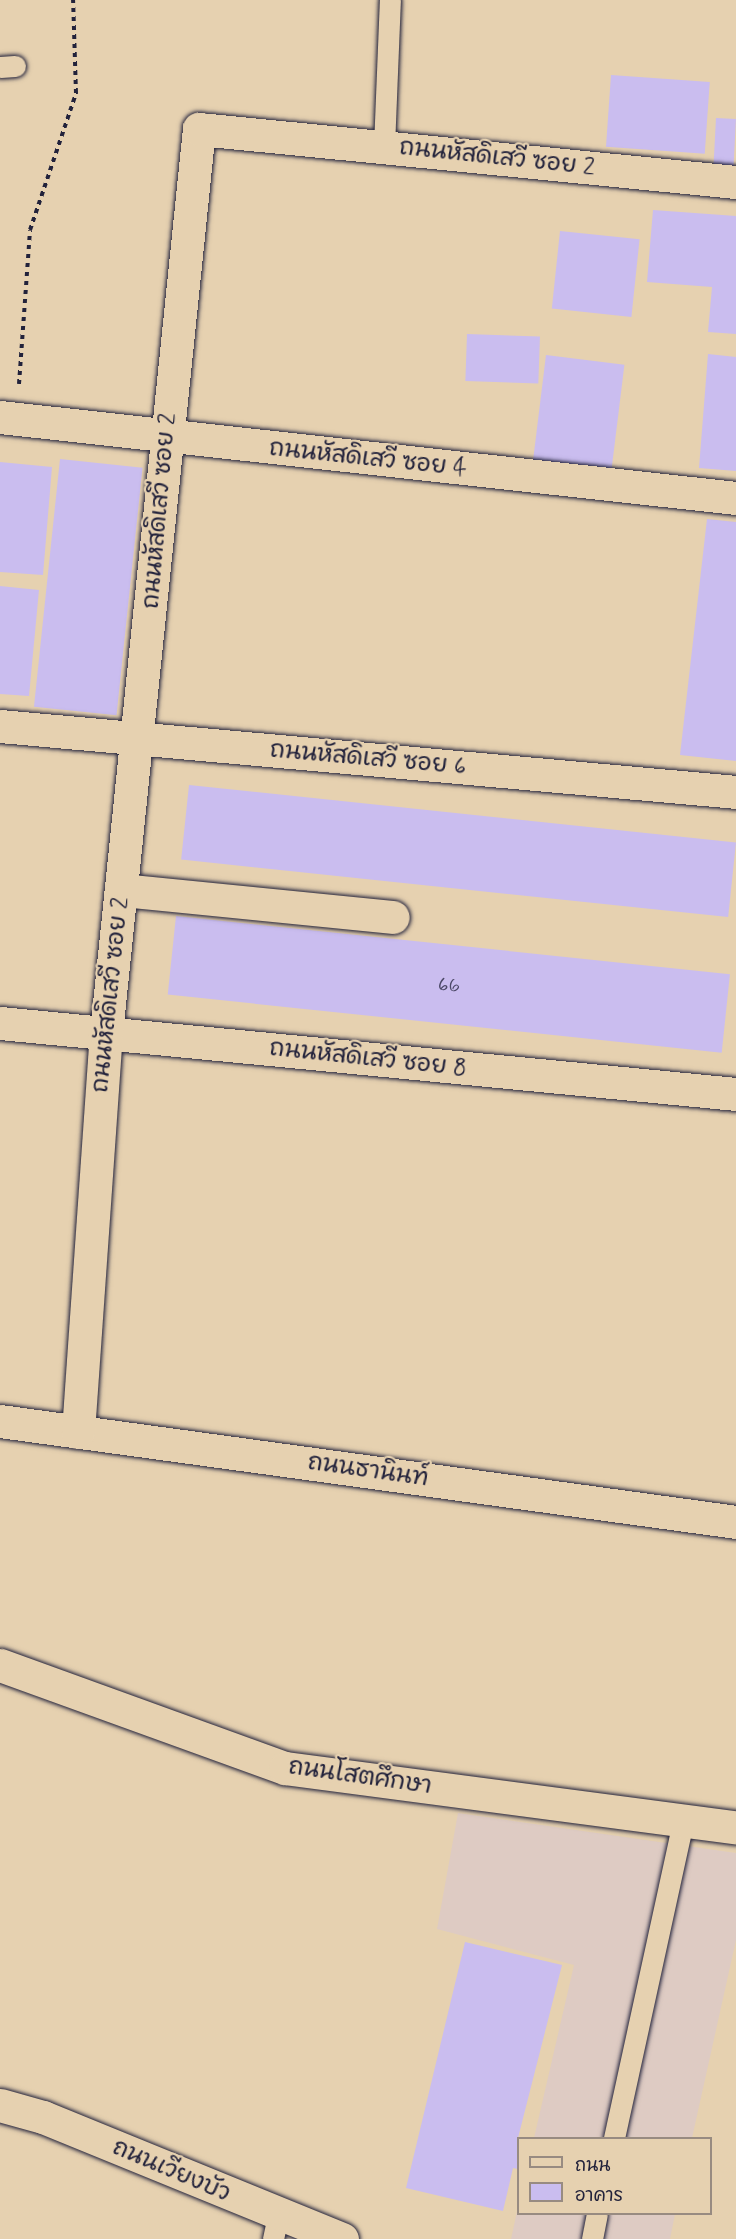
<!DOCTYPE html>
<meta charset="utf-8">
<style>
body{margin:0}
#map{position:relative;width:736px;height:2239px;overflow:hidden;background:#e6d1b0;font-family:Mynerve,"Playpen Sans Thai",sans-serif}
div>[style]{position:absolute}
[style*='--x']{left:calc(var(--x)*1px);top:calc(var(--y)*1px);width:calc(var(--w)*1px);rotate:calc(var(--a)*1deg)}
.built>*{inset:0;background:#decbc3}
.building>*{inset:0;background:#cabdef;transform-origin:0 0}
.path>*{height:4px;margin-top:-2px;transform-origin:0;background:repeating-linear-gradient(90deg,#22223b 0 4.5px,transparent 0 9px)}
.roads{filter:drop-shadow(0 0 2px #22223b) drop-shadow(0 0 2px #22223b)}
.lane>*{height:21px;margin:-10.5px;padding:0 10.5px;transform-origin:10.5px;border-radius:10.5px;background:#e6d1b0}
.street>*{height:33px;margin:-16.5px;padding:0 16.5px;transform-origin:16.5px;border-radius:16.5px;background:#e6d1b0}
span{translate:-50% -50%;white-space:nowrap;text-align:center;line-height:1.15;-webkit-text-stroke:4.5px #e6d1b0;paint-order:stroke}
.number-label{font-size:21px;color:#4c4968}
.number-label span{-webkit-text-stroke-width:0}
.street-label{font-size:24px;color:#22223b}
.legend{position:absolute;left:517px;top:2137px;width:195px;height:78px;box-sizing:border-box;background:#e6d1b0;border:2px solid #988b81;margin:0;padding:8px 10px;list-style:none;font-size:18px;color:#22223b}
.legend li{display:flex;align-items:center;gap:12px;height:30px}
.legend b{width:30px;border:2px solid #988b81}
</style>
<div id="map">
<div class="built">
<i style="clip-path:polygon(458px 1813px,736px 1853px,736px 1940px,692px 2138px,534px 2138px,574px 1965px,437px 1929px)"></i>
<i style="clip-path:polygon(518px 2207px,518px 2214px,675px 2214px,670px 2239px,511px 2239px)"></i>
</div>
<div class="building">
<i style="left:611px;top:75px;width:99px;height:72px;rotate:4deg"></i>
<i style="left:716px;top:118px;width:20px;height:51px;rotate:3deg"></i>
<i style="clip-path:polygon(653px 210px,736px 216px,736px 334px,708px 332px,712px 287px,647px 282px)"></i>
<i style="left:560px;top:231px;width:80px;height:78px;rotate:6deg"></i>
<i style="left:467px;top:334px;width:73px;height:47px;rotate:2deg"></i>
<i style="clip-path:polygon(708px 354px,736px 357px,736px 471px,699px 468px)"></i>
<i style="left:546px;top:355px;width:79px;height:118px;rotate:7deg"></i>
<i style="left:60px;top:459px;width:83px;height:249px;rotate:6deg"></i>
<i style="clip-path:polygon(0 462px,52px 467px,43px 575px,0 572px)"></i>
<i style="clip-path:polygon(707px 519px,736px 522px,736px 761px,680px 755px)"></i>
<i style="clip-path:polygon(0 586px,39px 590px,29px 696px,0 694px)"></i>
<i style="left:189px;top:785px;width:550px;height:75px;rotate:6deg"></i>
<i style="left:176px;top:916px;width:557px;height:79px;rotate:6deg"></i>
<i style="clip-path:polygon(465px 1942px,562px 1965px,518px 2138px,518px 2169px,513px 2168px,503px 2211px,406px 2188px)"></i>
</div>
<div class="path">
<i style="--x:19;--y:384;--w:154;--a:-85.9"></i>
<i style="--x:30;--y:230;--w:145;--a:-71.4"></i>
<i style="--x:76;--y:93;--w:93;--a:-91.8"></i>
</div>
<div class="roads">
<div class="lane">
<i style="--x:0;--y:67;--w:15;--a:-4"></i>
<i style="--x:384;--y:147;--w:147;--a:-87.7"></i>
<i style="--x:614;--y:2138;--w:324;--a:-77.7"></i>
<i style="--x:273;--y:2239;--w:24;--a:-78"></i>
<i style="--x:592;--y:2239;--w:25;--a:-79"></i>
</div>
<div class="street">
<i style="--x:0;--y:417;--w:740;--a:6.28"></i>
<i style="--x:0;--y:726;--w:739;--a:5.12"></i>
<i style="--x:122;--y:890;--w:272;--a:5.7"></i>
<i style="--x:0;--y:1023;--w:739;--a:5.51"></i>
<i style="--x:0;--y:1421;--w:743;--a:7.81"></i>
<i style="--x:78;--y:1432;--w:400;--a:-86"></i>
<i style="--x:106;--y:1033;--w:909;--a:-84.13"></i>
<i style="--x:199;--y:129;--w:540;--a:5.64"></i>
<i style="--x:0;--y:1665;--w:303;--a:19.9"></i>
<i style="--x:285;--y:1768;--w:455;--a:7.5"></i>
<i style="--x:0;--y:2105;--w:45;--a:15.6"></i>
<i style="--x:43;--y:2117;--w:323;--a:22.2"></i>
</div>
</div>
<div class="number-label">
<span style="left:449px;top:985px">66</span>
</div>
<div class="street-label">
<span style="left:497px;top:158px;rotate:6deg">ถนนหัสดิเสวี ซอย 2</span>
<span style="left:368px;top:459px;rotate:6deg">ถนนหัสดิเสวี ซอย 4</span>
<span style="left:160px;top:511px;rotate:-85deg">ถนนหัสดิเสวี ซอย 2</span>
<span style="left:368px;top:759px;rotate:5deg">ถนนหัสดิเสวี ซอย 6</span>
<span style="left:111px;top:995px;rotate:-84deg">ถนนหัสดิเสวี ซอย 2</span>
<span style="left:368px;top:1059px;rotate:6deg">ถนนหัสดิเสวี ซอย 8</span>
<span style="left:368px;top:1471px;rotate:8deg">ถนนธานินท์</span>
<span style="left:360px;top:1777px;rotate:8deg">ถนนโสตศึกษา</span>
<span style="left:171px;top:2171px;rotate:23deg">ถนนเวียงบัว</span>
</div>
<ul class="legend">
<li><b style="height:8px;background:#e6d1b0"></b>ถนน</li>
<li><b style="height:16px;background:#cabdef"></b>อาคาร</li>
</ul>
</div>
